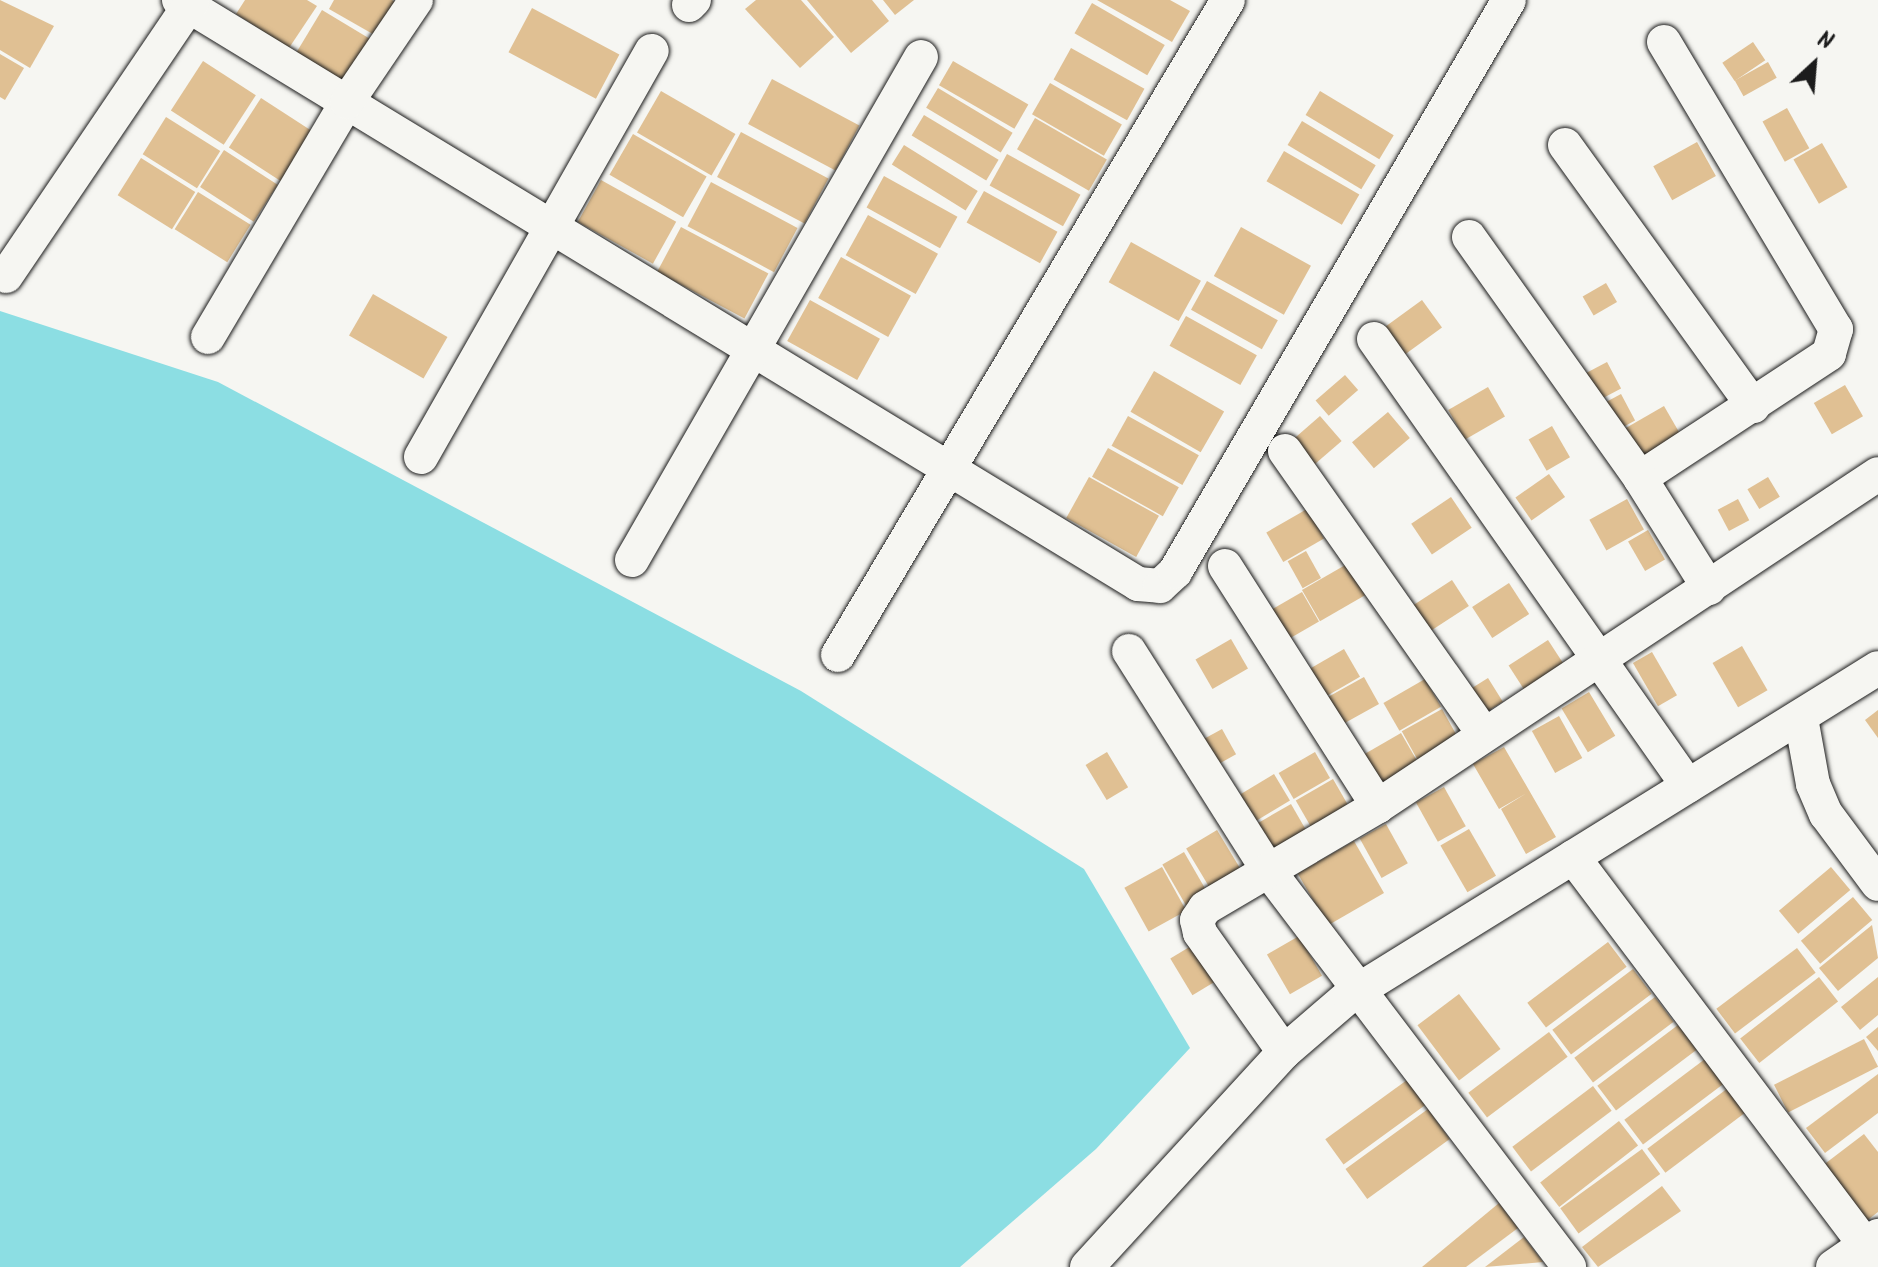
<!DOCTYPE html>
<style>
body{margin:0}
#map{position:relative;width:1878px;height:1267px;overflow:hidden;background:#f6f6f2;font-family:Kalam,sans-serif}
div>[style]{position:absolute}
[style*='--x']{left:calc(var(--x)*1px);top:calc(var(--y)*1px);width:calc(var(--w)*1px);rotate:calc(var(--a)*1deg)}
.water>*{inset:0;background:#8cdee3}
.building>*{inset:0;background:#e0c093;transform-origin:0 0}
.roads{filter:drop-shadow(0 0 2px #1c1c1c) drop-shadow(0 0 2px #1c1c1c)}
.minor>*{height:34px;margin:-17px;padding:0 17px;transform-origin:17px;border-radius:17px;background:#f6f6f2}
span{translate:-50% -50%;white-space:nowrap;text-align:center;line-height:1.15;-webkit-text-stroke:8px #f6f6f2;paint-order:stroke}
.north{position:absolute;left:1774px;top:24px;width:80px;height:80px;-webkit-text-stroke:6px #f6f6f2;paint-order:stroke;rotate:26deg;font-size:22px;font-weight:700;line-height:32px;text-align:center;color:#1c1c1c}
.north::after{content:'';display:block;margin:auto;width:28px;height:36px;background:#1c1c1c;clip-path:polygon(50% 0,100% 100%,50% 72%,0 100%)}
</style>
<div id="map">
<div class="water">
<i style="clip-path:polygon(0 311px,218px 382px,801px 691px,1084px 869px,1190px 1048px,1096px 1149px,960px 1267px,0 1267px)"></i>
</div>
<div class="building">
<i style="clip-path:polygon(0 0,54px 26px,30px 68px,0 50px)"></i>
<i style="clip-path:polygon(245px 0,307px 0,317px 6px,289px 48px,236px 14px)"></i>
<i style="clip-path:polygon(334px 0,392px 0,398px 3px,378px 37px,329px 9px)"></i>
<i style="clip-path:polygon(756px 0,801px 0,834px 37px,800px 68px,745px 9px)"></i>
<i style="clip-path:polygon(807px 0,872px 0,889px 21px,851px 53px)"></i>
<i style="clip-path:polygon(883px 0,914px 0,895px 15px)"></i>
<i style="clip-path:polygon(1097px 0,1170px 0,1190px 11px,1172px 42px)"></i>
<i style="left:1092px;top:3px;width:84px;height:35px;rotate:30deg"></i>
<i style="left:532px;top:8px;width:99px;height:50px;rotate:28deg"></i>
<i style="left:322px;top:10px;width:63px;height:50px;rotate:31deg"></i>
<i style="left:1753px;top:42px;width:22px;height:37px;rotate:56deg"></i>
<i style="left:1071px;top:48px;width:84px;height:36px;rotate:29deg"></i>
<i style="clip-path:polygon(0 54px,24px 68px,5px 100px,0 97px)"></i>
<i style="left:203px;top:61px;width:63px;height:59px;rotate:33deg"></i>
<i style="left:953px;top:61px;width:87px;height:28px;rotate:30deg"></i>
<i style="left:1768px;top:62px;width:18px;height:38px;rotate:61deg"></i>
<i style="left:772px;top:79px;width:99px;height:51px;rotate:28deg"></i>
<i style="left:1050px;top:83px;width:83px;height:36px;rotate:30deg"></i>
<i style="left:938px;top:88px;width:87px;height:23px;rotate:31deg"></i>
<i style="left:661px;top:91px;width:86px;height:48px;rotate:30deg"></i>
<i style="left:1320px;top:91px;width:86px;height:28px;rotate:31deg"></i>
<i style="left:261px;top:98px;width:63px;height:59px;rotate:33deg"></i>
<i style="left:1787px;top:108px;width:46px;height:28px;rotate:61deg"></i>
<i style="left:924px;top:115px;width:87px;height:24px;rotate:31deg"></i>
<i style="left:166px;top:117px;width:64px;height:44px;rotate:32deg"></i>
<i style="left:1035px;top:118px;width:83px;height:36px;rotate:30deg"></i>
<i style="left:1302px;top:121px;width:86px;height:28px;rotate:31deg"></i>
<i style="left:741px;top:132px;width:99px;height:51px;rotate:28deg"></i>
<i style="left:633px;top:134px;width:85px;height:47px;rotate:30deg"></i>
<i style="left:1697px;top:142px;width:39px;height:50px;rotate:61deg"></i>
<i style="left:1822px;top:143px;width:51px;height:33px;rotate:60deg"></i>
<i style="left:904px;top:145px;width:87px;height:23px;rotate:32deg"></i>
<i style="left:224px;top:150px;width:64px;height:44px;rotate:33deg"></i>
<i style="left:1284px;top:151px;width:87px;height:35px;rotate:30deg"></i>
<i style="left:1007px;top:154px;width:84px;height:36px;rotate:29deg"></i>
<i style="left:141px;top:158px;width:64px;height:44px;rotate:32deg"></i>
<i style="left:884px;top:176px;width:84px;height:36px;rotate:29deg"></i>
<i style="left:601px;top:180px;width:86px;height:48px;rotate:29deg"></i>
<i style="left:711px;top:182px;width:98px;height:50px;rotate:28deg"></i>
<i style="left:984px;top:191px;width:84px;height:36px;rotate:29deg"></i>
<i style="left:198px;top:192px;width:62px;height:44px;rotate:32deg"></i>
<i style="left:868px;top:215px;width:80px;height:46px;rotate:29deg"></i>
<i style="left:681px;top:227px;width:99px;height:51px;rotate:28deg"></i>
<i style="left:1241px;top:227px;width:80px;height:56px;rotate:29deg"></i>
<i style="left:1131px;top:242px;width:80px;height:46px;rotate:29deg"></i>
<i style="left:841px;top:257px;width:80px;height:47px;rotate:29deg"></i>
<i style="left:1207px;top:281px;width:81px;height:33px;rotate:29deg"></i>
<i style="left:1606px;top:283px;width:22px;height:27px;rotate:60deg"></i>
<i style="left:373px;top:294px;width:86px;height:48px;rotate:30deg"></i>
<i style="left:810px;top:300px;width:80px;height:47px;rotate:29deg"></i>
<i style="left:1422px;top:300px;width:34px;height:45px;rotate:54deg"></i>
<i style="left:1186px;top:316px;width:81px;height:34px;rotate:29deg"></i>
<i style="left:1607px;top:362px;width:30px;height:29px;rotate:62deg"></i>
<i style="left:1154px;top:371px;width:81px;height:47px;rotate:30deg"></i>
<i style="left:1345px;top:375px;width:20px;height:39px;rotate:49deg"></i>
<i style="left:1845px;top:385px;width:36px;height:36px;rotate:60deg"></i>
<i style="left:1488px;top:387px;width:34px;height:46px;rotate:60deg"></i>
<i style="left:1621px;top:394px;width:30px;height:20px;rotate:62deg"></i>
<i style="left:1664px;top:406px;width:43px;height:52px;rotate:60deg"></i>
<i style="left:1388px;top:412px;width:34px;height:47px;rotate:50deg"></i>
<i style="left:1128px;top:416px;width:81px;height:34px;rotate:29deg"></i>
<i style="left:1320px;top:416px;width:33px;height:38px;rotate:49deg"></i>
<i style="left:1552px;top:426px;width:36px;height:27px;rotate:60deg"></i>
<i style="left:1108px;top:448px;width:81px;height:33px;rotate:29deg"></i>
<i style="left:1549px;top:474px;width:28px;height:41px;rotate:55deg"></i>
<i style="left:1089px;top:477px;width:80px;height:47px;rotate:29deg"></i>
<i style="left:1768px;top:477px;width:23px;height:24px;rotate:59deg"></i>
<i style="left:1451px;top:497px;width:37px;height:48px;rotate:56deg"></i>
<i style="left:1627px;top:499px;width:35px;height:43px;rotate:61deg"></i>
<i style="left:1738px;top:499px;width:24px;height:23px;rotate:62deg"></i>
<i style="left:1307px;top:509px;width:34px;height:47px;rotate:60deg"></i>
<i style="left:1648px;top:530px;width:34px;height:23px;rotate:60deg"></i>
<i style="left:1306px;top:551px;width:31px;height:21px;rotate:61deg"></i>
<i style="left:1347px;top:564px;width:36px;height:52px;rotate:60deg"></i>
<i style="left:1452px;top:580px;width:31px;height:49px;rotate:57deg"></i>
<i style="left:1509px;top:583px;width:37px;height:44px;rotate:57deg"></i>
<i style="left:1302px;top:592px;width:34px;height:49px;rotate:60deg"></i>
<i style="left:1231px;top:639px;width:34px;height:41px;rotate:60deg"></i>
<i style="left:1548px;top:640px;width:35px;height:47px;rotate:57deg"></i>
<i style="left:1742px;top:646px;width:51px;height:34px;rotate:60deg"></i>
<i style="left:1344px;top:649px;width:32px;height:49px;rotate:60deg"></i>
<i style="left:1652px;top:652px;width:50px;height:22px;rotate:60deg"></i>
<i style="left:1364px;top:677px;width:31px;height:51px;rotate:61deg"></i>
<i style="left:1488px;top:678px;width:28px;height:25px;rotate:58deg"></i>
<i style="left:1425px;top:679px;width:32px;height:48px;rotate:60deg"></i>
<i style="left:1589px;top:692px;width:51px;height:32px;rotate:59deg"></i>
<i style="left:1442px;top:709px;width:35px;height:46px;rotate:61deg"></i>
<i style="clip-path:polygon(1878px 710px,1878px 738px,1865px 720px)"></i>
<i style="left:1559px;top:716px;width:48px;height:31px;rotate:61deg"></i>
<i style="left:1222px;top:729px;width:29px;height:26px;rotate:61deg"></i>
<i style="left:1401px;top:733px;width:34px;height:51px;rotate:60deg"></i>
<i style="clip-path:polygon(1504px 747px,1556px 837px,1526px 854px,1501px 809px,1527px 793px,1499px 809px,1473px 764px)"></i>
<i style="left:1107px;top:752px;width:41px;height:25px;rotate:59deg"></i>
<i style="left:1315px;top:752px;width:30px;height:42px;rotate:60deg"></i>
<i style="left:1274px;top:774px;width:31px;height:43px;rotate:59deg"></i>
<i style="left:1333px;top:779px;width:34px;height:43px;rotate:60deg"></i>
<i style="left:1444px;top:787px;width:45px;height:32px;rotate:61deg"></i>
<i style="left:1291px;top:804px;width:34px;height:42px;rotate:60deg"></i>
<i style="left:1386px;top:824px;width:45px;height:30px;rotate:61deg"></i>
<i style="left:1469px;top:829px;width:54px;height:33px;rotate:60deg"></i>
<i style="left:1217px;top:830px;width:50px;height:36px;rotate:59deg"></i>
<i style="left:1354px;top:841px;width:60px;height:65px;rotate:60deg"></i>
<i style="left:1184px;top:852px;width:52px;height:25px;rotate:60deg"></i>
<i style="left:1162px;top:867px;width:50px;height:43px;rotate:61deg"></i>
<i style="left:1831px;top:867px;width:30px;height:68px;rotate:50deg"></i>
<i style="left:1853px;top:897px;width:30px;height:68px;rotate:50deg"></i>
<i style="clip-path:polygon(1872px 925px,1878px 958px,1838px 991px,1819px 968px)"></i>
<i style="left:1299px;top:936px;width:46px;height:37px;rotate:60deg"></i>
<i style="left:1608px;top:942px;width:31px;height:101px;rotate:53deg"></i>
<i style="left:1196px;top:943px;width:43px;height:30px;rotate:59deg"></i>
<i style="left:1797px;top:948px;width:31px;height:101px;rotate:53deg"></i>
<i style="left:1633px;top:969px;width:31px;height:101px;rotate:53deg"></i>
<i style="left:1819px;top:977px;width:31px;height:100px;rotate:52deg"></i>
<i style="clip-path:polygon(1878px 977px,1878px 1015px,1860px 1030px,1841px 1007px)"></i>
<i style="left:1459px;top:994px;width:69px;height:52px;rotate:53deg"></i>
<i style="left:1655px;top:997px;width:31px;height:101px;rotate:53deg"></i>
<i style="left:1678px;top:1025px;width:31px;height:101px;rotate:53deg"></i>
<i style="clip-path:polygon(1878px 1027px,1878px 1051px,1866px 1037px)"></i>
<i style="left:1549px;top:1032px;width:31px;height:101px;rotate:53deg"></i>
<i style="left:1864px;top:1039px;width:31px;height:101px;rotate:63deg"></i>
<i style="left:1705px;top:1059px;width:31px;height:101px;rotate:53deg"></i>
<i style="clip-path:polygon(1878px 1074px,1878px 1113px,1825px 1153px,1806px 1128px)"></i>
<i style="left:1407px;top:1080px;width:31px;height:101px;rotate:54deg"></i>
<i style="left:1593px;top:1086px;width:31px;height:101px;rotate:53deg"></i>
<i style="left:1728px;top:1088px;width:30px;height:101px;rotate:53deg"></i>
<i style="left:1428px;top:1109px;width:37px;height:102px;rotate:54deg"></i>
<i style="left:1619px;top:1121px;width:31px;height:100px;rotate:52deg"></i>
<i style="clip-path:polygon(1864px 1134px,1878px 1152px,1878px 1212px,1865px 1222px,1822px 1166px)"></i>
<i style="left:1642px;top:1149px;width:31px;height:101px;rotate:54deg"></i>
<i style="clip-path:polygon(1662px 1186px,1681px 1211px,1598px 1267px,1582px 1247px)"></i>
<i style="clip-path:polygon(1499px 1203px,1518px 1228px,1466px 1267px,1422px 1267px)"></i>
<i style="clip-path:polygon(1524px 1237px,1543px 1262px,1485px 1267px)"></i>
</div>
<div class="roads">
<div class="minor">
<i style="--x:179;--y:0;--w:1123;--a:31.34"></i>
<i style="--x:1138;--y:584;--w:22;--a:5"></i>
<i style="--x:1160;--y:586;--w:21;--a:-43"></i>
<i style="--x:1175;--y:572;--w:662;--a:-59.72"></i>
<i style="--x:689;--y:5;--w:7;--a:-45"></i>
<i style="--x:1664;--y:42;--w:335;--a:59.1"></i>
<i style="--x:1836;--y:329;--w:26;--a:106"></i>
<i style="--x:1829;--y:354;--w:226;--a:146.7"></i>
<i style="--x:1640;--y:478;--w:130;--a:57.9"></i>
<i style="--x:1565;--y:145;--w:322;--a:54.2"></i>
<i style="--x:1469;--y:237;--w:296;--a:54.6"></i>
<i style="--x:6;--y:276;--w:333;--a:-55.9"></i>
<i style="--x:208;--y:337;--w:273;--a:-59.4"></i>
<i style="--x:347;--y:102;--w:123;--a:-55.9"></i>
<i style="--x:1374;--y:339;--w:546;--a:54.91"></i>
<i style="--x:1285;--y:451;--w:346;--a:54.9"></i>
<i style="--x:421;--y:457;--w:467;--a:-60.4"></i>
<i style="--x:632;--y:560;--w:580;--a:-60.12"></i>
<i style="--x:1225;--y:566;--w:285;--a:57.5"></i>
<i style="--x:1129;--y:651;--w:259;--a:57.6"></i>
<i style="--x:1268;--y:870;--w:498;--a:52.8"></i>
<i style="--x:838;--y:655;--w:762;--a:-59.23"></i>
<i style="--x:1801;--y:718;--w:67;--a:79.7"></i>
<i style="--x:1813;--y:784;--w:33;--a:67"></i>
<i style="--x:1826;--y:814;--w:87;--a:53.4"></i>
<i style="--x:1573;--y:857;--w:507;--a:53.02"></i>
<i style="--x:1284;--y:1052;--w:146;--a:-125.2"></i>
<i style="--x:1200;--y:933;--w:13;--a:-103"></i>
<i style="--x:1197;--y:920;--w:14;--a:-56"></i>
<i style="--x:1205;--y:908;--w:201;--a:-30.5"></i>
<i style="--x:1378;--y:806;--w:600;--a:-33.58"></i>
<i style="--x:1087;--y:1267;--w:292;--a:-47.5"></i>
<i style="--x:1284;--y:1052;--w:86;--a:-40.7"></i>
<i style="--x:1349;--y:996;--w:622;--a:-31.8"></i>
<i style="--x:1833;--y:1267;--w:55;--a:-34.6"></i>
</div>
</div>
<div class="north">N</div>
</div>
